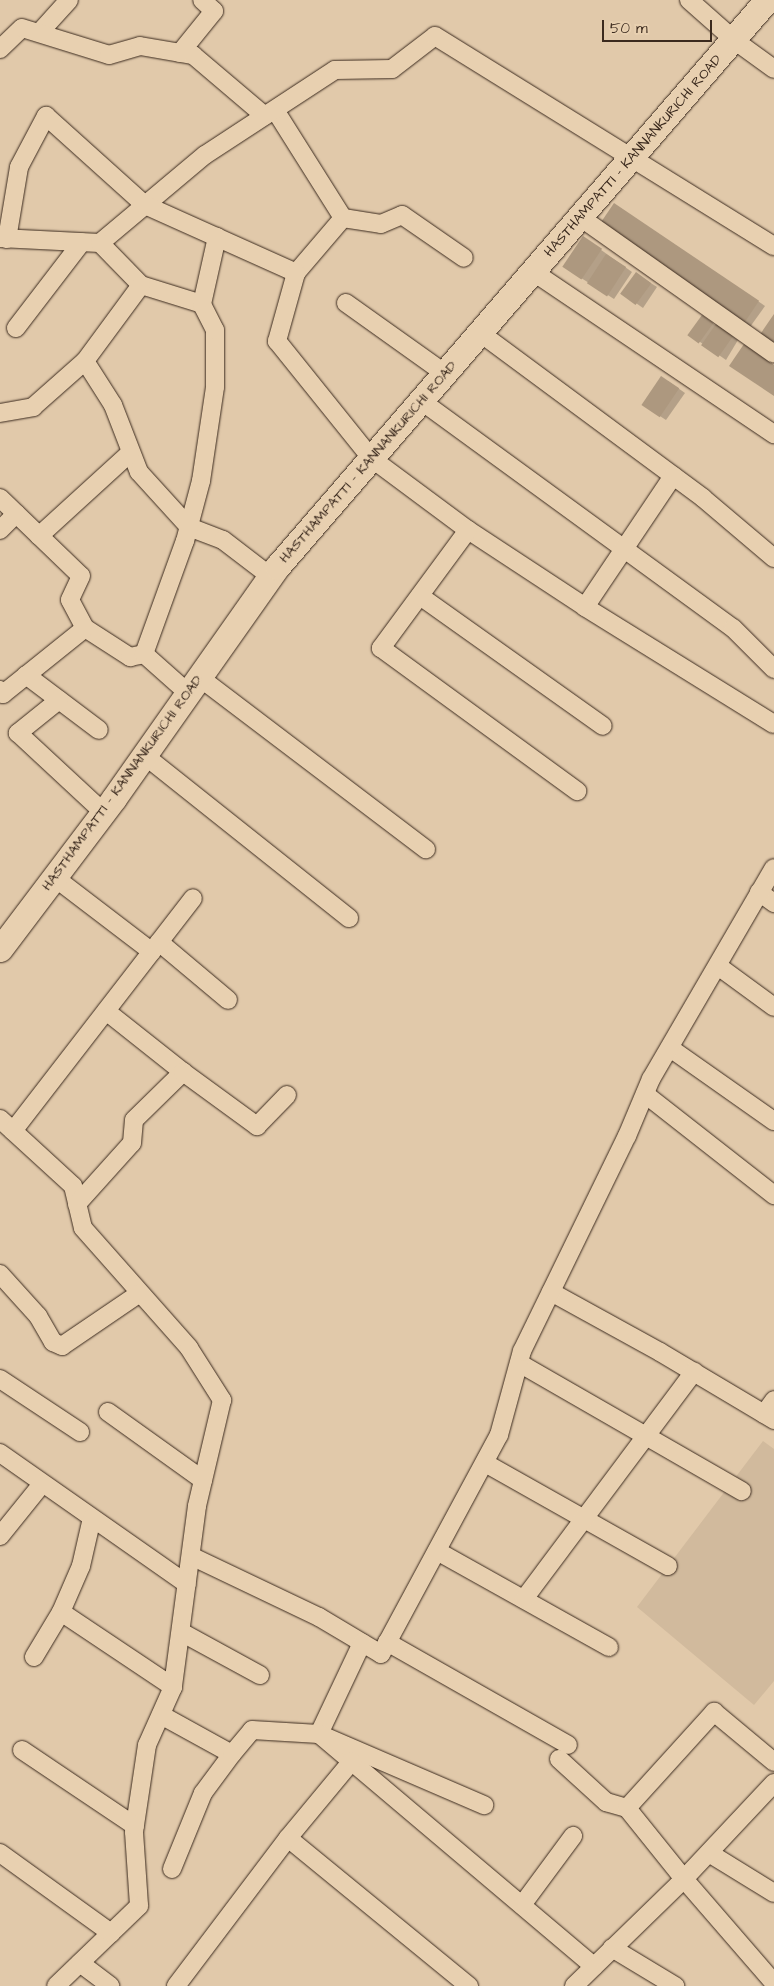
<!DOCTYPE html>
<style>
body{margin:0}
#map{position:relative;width:774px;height:1986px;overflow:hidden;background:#e1c9aa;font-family:"Architects Daughter",sans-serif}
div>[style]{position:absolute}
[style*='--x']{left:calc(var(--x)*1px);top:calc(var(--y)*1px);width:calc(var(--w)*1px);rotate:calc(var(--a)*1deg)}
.built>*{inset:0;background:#d1ba9d}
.shadow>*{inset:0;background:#0003}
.building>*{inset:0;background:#ad987f;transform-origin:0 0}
.roads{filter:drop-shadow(0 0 1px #3b2a1e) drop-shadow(0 0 1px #3b2a1e)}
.street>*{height:18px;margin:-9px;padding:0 9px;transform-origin:9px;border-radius:9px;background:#e8d0b0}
.secondary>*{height:25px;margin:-12.5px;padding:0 12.5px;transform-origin:12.5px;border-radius:12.5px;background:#e8d0b0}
span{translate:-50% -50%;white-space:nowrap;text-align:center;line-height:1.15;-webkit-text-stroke:4px #e8d0b0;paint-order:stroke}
.street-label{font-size:14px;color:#3b2a1e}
.scale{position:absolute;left:602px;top:20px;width:110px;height:22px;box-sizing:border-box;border:2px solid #3b2a1e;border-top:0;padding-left:6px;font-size:15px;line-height:18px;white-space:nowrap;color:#3b2a1e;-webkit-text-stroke:4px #e8d0b0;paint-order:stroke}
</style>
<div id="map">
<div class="built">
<i style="clip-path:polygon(763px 1441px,774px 1449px,774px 1681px,754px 1705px,637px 1607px)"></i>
</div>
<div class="shadow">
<i style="clip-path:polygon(620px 208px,765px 306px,750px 327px,744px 324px)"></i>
<i style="clip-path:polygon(590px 242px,632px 272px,614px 299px,564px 267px)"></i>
<i style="clip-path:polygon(643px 278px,657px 287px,643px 308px,623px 294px)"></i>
<i style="clip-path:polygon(709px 321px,738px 340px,726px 360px,690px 335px)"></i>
<i style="clip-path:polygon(668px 381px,685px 393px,666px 420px,643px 405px)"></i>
</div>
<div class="building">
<i style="left:614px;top:203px;width:175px;height:29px;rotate:34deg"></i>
<i style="left:583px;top:236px;width:23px;height:37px;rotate:34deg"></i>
<i style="left:606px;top:254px;width:24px;height:35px;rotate:33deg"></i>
<i style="left:636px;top:272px;width:19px;height:27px;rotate:36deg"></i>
<i style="clip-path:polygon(774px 314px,774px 346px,759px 336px)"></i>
<i style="left:702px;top:315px;width:14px;height:25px;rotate:36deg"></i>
<i style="left:716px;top:324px;width:21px;height:26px;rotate:35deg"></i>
<i style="clip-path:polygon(744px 344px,774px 365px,774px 396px,729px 366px)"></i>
<i style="left:661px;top:376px;width:22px;height:35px;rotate:34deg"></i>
</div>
<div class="roads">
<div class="street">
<i style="--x:689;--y:0;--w:60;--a:41.6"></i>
<i style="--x:734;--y:40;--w:49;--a:35.9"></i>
<i style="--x:40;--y:32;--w:43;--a:-47.8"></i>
<i style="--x:0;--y:49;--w:30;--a:-44"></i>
<i style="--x:22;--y:28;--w:91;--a:17.2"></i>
<i style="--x:109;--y:55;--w:32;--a:-16"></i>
<i style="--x:140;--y:46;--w:54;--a:9.6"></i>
<i style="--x:193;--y:55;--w:94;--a:40.3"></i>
<i style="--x:180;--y:53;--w:54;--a:-51"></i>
<i style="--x:214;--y:11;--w:16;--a:-137"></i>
<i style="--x:275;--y:110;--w:128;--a:57.8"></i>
<i style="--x:343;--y:218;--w:72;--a:130.5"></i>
<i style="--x:580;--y:217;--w:237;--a:35.2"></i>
<i style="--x:343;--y:218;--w:38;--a:9"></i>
<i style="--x:381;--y:224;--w:23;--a:-23"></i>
<i style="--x:402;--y:215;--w:75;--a:34.7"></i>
<i style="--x:0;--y:238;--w:100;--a:2.9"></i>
<i style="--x:100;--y:243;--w:137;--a:-40"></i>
<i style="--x:205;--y:155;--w:155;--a:-33.2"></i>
<i style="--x:335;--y:70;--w:57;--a:-1"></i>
<i style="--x:392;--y:69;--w:54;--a:-37.5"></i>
<i style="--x:435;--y:36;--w:399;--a:31.8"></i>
<i style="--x:7;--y:239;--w:73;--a:-80.5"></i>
<i style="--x:19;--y:167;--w:58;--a:-62.1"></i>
<i style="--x:46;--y:116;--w:133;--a:42"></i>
<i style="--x:145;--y:205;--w:166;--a:24.2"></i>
<i style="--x:296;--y:273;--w:71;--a:105.6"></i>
<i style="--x:277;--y:341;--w:150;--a:51.2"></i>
<i style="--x:371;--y:458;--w:121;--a:36.6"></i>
<i style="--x:468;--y:530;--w:140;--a:33.3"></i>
<i style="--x:585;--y:607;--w:222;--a:31.8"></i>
<i style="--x:100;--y:243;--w:59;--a:45.7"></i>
<i style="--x:141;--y:285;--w:64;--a:17.3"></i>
<i style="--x:532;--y:271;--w:292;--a:34"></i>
<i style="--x:346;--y:303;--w:120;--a:35.5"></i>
<i style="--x:16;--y:328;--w:108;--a:-52.5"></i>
<i style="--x:479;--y:332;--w:279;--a:36.5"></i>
<i style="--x:703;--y:498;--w:93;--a:40.2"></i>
<i style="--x:85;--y:361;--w:94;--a:-53.6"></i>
<i style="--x:420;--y:400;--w:387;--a:36.1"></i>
<i style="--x:733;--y:628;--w:58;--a:45"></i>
<i style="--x:0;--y:413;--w:34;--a:-10"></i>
<i style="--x:33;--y:407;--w:69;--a:-41.5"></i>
<i style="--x:85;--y:361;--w:52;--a:57.5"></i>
<i style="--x:113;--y:405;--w:72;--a:68.8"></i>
<i style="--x:139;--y:472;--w:74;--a:47.7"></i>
<i style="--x:189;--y:527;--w:36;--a:21"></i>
<i style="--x:223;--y:540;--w:59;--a:37.5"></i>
<i style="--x:0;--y:498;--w:112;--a:43.9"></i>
<i style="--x:81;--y:576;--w:26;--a:115"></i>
<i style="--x:70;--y:600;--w:32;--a:62"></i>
<i style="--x:85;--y:628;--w:54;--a:32.8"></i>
<i style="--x:130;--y:657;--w:14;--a:-12"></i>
<i style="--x:0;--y:530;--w:23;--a:-45"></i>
<i style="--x:468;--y:530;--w:147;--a:126.4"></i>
<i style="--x:381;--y:648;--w:243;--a:36.1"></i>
<i style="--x:39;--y:536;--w:123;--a:-42.4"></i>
<i style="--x:420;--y:596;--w:224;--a:35.4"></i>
<i style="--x:585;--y:607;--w:158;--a:-56.1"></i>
<i style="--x:26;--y:675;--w:91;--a:37"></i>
<i style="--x:199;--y:677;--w:285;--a:37.2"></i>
<i style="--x:0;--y:690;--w:5;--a:53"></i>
<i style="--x:3;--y:694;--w:105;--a:-38.8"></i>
<i style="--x:188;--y:693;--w:59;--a:-138.4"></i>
<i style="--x:144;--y:654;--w:120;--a:-70.1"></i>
<i style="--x:185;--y:541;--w:62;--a:-75.1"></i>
<i style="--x:201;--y:481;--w:95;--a:-81.5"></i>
<i style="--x:215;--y:387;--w:57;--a:-90"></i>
<i style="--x:215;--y:330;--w:29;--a:-117"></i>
<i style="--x:202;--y:304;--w:69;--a:-77.4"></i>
<i style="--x:59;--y:700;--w:53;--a:141.2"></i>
<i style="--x:18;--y:733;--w:116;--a:42.9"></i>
<i style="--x:144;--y:755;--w:262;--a:38.5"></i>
<i style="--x:54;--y:877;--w:123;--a:37.4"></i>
<i style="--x:759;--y:892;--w:19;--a:36"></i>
<i style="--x:159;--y:942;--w:90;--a:40"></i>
<i style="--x:718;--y:966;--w:69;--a:36.2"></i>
<i style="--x:106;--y:1011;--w:98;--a:38.4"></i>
<i style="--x:670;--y:1048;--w:127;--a:35.1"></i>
<i style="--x:645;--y:1094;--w:164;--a:38.1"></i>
<i style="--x:0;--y:1119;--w:99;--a:42.5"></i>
<i style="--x:73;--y:1186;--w:43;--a:76.6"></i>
<i style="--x:83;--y:1228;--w:160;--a:48.5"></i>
<i style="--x:189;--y:1348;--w:62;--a:57.6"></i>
<i style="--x:222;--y:1400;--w:109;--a:103.3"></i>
<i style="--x:197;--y:1506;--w:183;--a:97.6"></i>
<i style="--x:173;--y:1687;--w:64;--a:114.1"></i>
<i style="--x:147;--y:1745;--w:88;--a:98.5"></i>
<i style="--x:134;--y:1832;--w:74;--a:86.1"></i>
<i style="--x:139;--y:1906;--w:115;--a:136.1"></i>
<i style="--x:13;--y:1131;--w:294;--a:-52.3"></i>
<i style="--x:77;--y:1204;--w:82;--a:-48"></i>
<i style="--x:132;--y:1143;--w:23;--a:-85"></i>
<i style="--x:134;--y:1120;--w:69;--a:-44.4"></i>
<i style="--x:183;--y:1072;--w:92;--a:36.1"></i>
<i style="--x:257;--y:1126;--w:43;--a:-45.9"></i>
<i style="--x:0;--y:1274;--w:57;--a:47.9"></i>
<i style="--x:38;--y:1316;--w:30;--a:60"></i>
<i style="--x:53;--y:1342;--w:10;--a:24"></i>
<i style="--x:62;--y:1346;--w:94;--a:-34.2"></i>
<i style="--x:551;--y:1292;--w:124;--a:28.8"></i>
<i style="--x:660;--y:1352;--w:133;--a:30.8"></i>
<i style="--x:519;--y:1363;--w:257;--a:29.9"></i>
<i style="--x:0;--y:1379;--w:96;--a:33.5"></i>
<i style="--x:108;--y:1412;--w:117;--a:35.6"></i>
<i style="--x:764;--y:1414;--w:17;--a:-54"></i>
<i style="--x:0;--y:1453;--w:228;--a:35"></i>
<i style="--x:485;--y:1463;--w:210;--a:29.4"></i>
<i style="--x:0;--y:1536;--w:67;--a:-51.1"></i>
<i style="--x:437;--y:1551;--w:197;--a:29.2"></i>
<i style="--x:191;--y:1556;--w:142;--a:25.5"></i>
<i style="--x:319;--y:1617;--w:72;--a:30.8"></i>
<i style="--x:381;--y:1654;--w:249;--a:-61.7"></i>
<i style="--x:499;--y:1435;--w:87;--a:-74.7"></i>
<i style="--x:522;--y:1351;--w:239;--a:-64"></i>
<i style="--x:627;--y:1136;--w:62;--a:-67.2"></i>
<i style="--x:651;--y:1079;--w:244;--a:-59.8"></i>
<i style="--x:524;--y:1599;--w:284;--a:-53.2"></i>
<i style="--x:61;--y:1612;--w:135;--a:33.8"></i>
<i style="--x:181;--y:1632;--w:90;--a:28.6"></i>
<i style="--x:387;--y:1642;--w:208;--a:29.6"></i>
<i style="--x:362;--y:1643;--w:101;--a:115.3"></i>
<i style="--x:319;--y:1734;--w:360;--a:40.2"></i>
<i style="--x:34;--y:1657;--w:52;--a:-59"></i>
<i style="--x:61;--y:1612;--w:50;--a:-66.5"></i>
<i style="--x:81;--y:1566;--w:49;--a:-77.1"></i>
<i style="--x:161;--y:1715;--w:81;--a:28.8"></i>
<i style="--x:232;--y:1754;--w:49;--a:126.6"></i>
<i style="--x:203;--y:1793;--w:82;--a:112.2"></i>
<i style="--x:22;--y:1750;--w:136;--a:33.9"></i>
<i style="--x:232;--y:1754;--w:31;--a:-50"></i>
<i style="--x:252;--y:1730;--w:67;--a:3.4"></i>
<i style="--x:319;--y:1734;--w:180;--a:23.3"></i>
<i style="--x:559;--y:1759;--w:64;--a:42.5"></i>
<i style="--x:606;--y:1802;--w:22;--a:16"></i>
<i style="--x:774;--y:1783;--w:132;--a:133.2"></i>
<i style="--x:684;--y:1879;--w:138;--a:49.1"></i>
<i style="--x:288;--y:1838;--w:234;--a:39.3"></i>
<i style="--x:0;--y:1853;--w:137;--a:35.8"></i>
<i style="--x:709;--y:1853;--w:76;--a:31.6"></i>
<i style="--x:522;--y:1905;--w:86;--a:-53.5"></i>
<i style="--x:612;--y:1948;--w:74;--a:31.1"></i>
<i style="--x:80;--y:1963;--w:38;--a:37"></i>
<i style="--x:176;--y:1986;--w:186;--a:-52.9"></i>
<i style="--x:288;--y:1838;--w:100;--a:-50.3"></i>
<i style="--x:574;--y:1986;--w:153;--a:-44.2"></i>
<i style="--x:684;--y:1879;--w:91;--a:-128.8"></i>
<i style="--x:627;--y:1808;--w:130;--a:-47.8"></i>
<i style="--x:714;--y:1712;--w:78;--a:39.8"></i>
</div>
<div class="secondary">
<i style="--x:0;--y:949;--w:189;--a:-52.9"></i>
<i style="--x:114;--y:798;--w:283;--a:-54.8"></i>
<i style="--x:277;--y:567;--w:749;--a:-49.17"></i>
</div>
</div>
<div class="street-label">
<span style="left:633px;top:156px;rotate:-49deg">HASTHAMPATTI - KANNANKURICHI ROAD</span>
<span style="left:368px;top:462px;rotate:-49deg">HASTHAMPATTI - KANNANKURICHI ROAD</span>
<span style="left:122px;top:783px;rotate:-54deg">HASTHAMPATTI - KANNANKURICHI ROAD</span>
</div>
<div class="scale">50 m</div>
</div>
